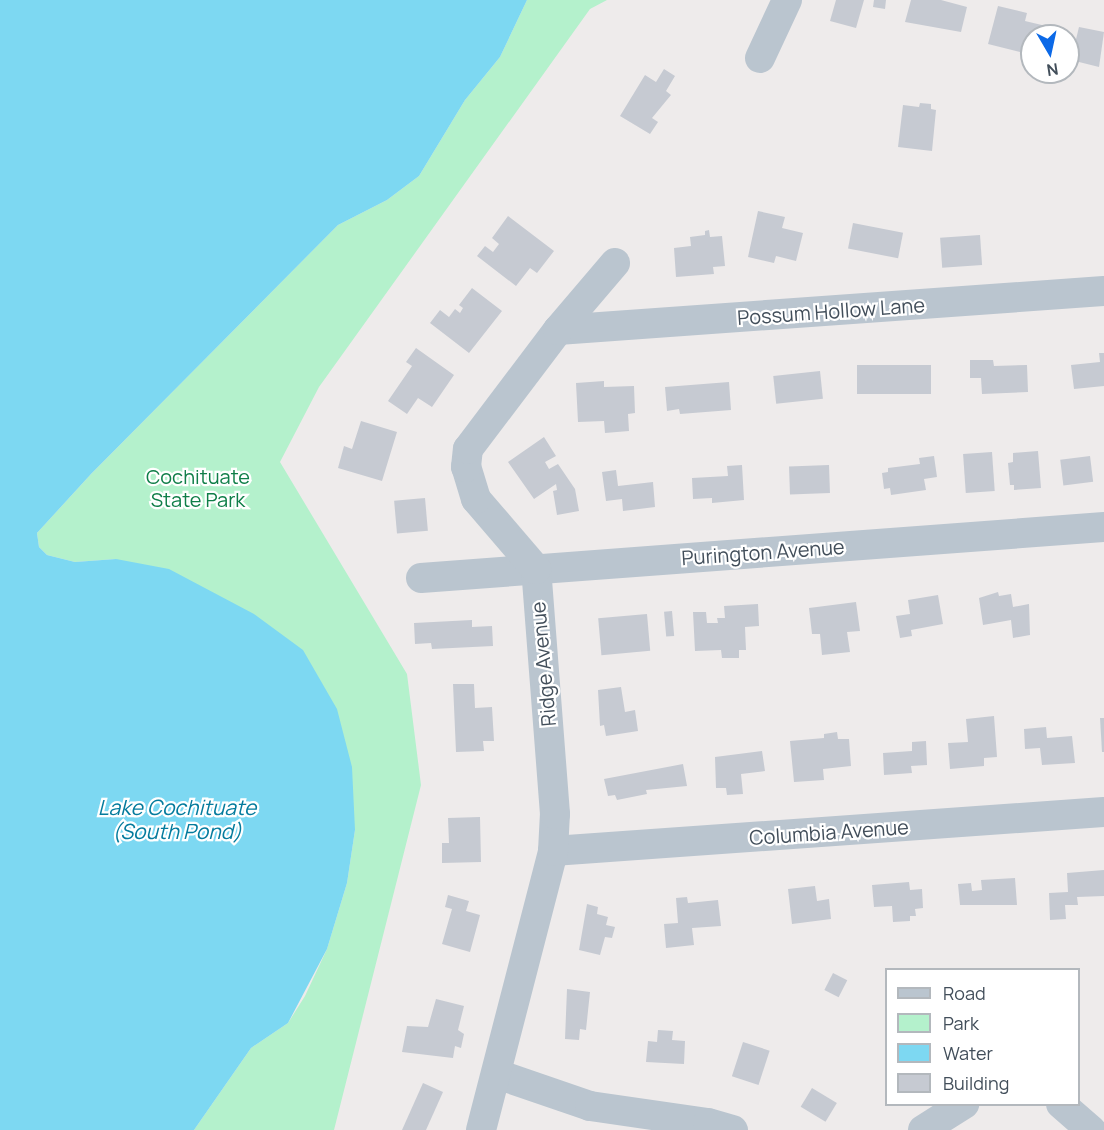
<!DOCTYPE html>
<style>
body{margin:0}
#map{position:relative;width:1104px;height:1130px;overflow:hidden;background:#eeebeb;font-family:Manrope,sans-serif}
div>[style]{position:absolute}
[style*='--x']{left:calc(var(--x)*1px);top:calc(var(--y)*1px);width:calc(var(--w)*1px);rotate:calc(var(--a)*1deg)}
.green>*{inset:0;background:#b4f1cc}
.water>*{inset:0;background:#7dd8f2}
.building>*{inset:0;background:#c6cad2;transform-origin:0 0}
.minor>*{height:30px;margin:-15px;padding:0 15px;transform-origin:15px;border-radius:15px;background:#bac5cf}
span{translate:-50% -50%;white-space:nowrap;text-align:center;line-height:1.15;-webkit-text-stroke:4.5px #fff;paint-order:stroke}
.street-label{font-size:20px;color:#424e5a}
.park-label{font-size:20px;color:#0f7e48}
.water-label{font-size:21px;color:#047b9d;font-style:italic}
.legend{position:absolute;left:885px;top:968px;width:195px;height:138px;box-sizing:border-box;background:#fff;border:2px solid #b3b8bd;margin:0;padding:8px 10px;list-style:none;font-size:18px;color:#424e5a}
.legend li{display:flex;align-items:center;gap:12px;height:30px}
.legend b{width:30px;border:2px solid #b3b8bd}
.north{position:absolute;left:1020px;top:24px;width:60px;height:60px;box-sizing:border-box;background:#fff;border:2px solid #b3b8bd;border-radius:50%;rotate:171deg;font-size:16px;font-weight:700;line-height:24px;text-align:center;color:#424e5a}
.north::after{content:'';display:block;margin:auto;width:21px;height:27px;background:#0c69e7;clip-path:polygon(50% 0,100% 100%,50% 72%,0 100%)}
</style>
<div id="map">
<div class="green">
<i style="clip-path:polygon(527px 0,607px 0,590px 9px,319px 387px,280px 462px,407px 674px,421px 785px,334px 1130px,194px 1130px,251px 1048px,288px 1023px,305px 996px,327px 949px,347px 883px,355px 830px,116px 559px,75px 562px,47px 555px,39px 547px,37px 533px,91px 474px,338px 225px,387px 200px,419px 176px,465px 100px,500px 57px)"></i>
</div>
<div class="water">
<i style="clip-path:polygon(0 0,527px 0,500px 57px,465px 100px,419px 176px,387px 200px,338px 225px,91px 474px,37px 533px,39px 547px,47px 555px,75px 562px,116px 559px,169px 569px,254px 614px,303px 650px,337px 709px,352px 767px,355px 830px,347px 883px,327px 949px,288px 1023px,251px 1048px,194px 1130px,0 1130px)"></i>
</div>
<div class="building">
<i style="clip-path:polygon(836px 0,864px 0,856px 28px,830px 21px)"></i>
<i style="clip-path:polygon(874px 0,886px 0,885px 9px,873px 7px)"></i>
<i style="clip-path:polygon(911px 0,941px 0,967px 7px,961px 32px,905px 22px)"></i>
<i style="clip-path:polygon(998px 6px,1027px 13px,1025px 21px,1046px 26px,1044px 36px,1032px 36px,1032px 55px,988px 44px)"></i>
<i style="clip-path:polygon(1079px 27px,1104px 32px,1099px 67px,1071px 60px)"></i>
<i style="clip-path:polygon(664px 69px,675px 76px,666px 91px,671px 95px,652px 118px,658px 122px,650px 134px,620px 116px,645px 75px,656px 82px)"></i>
<i style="clip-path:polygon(920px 103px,931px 104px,931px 109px,936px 110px,932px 151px,898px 147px,903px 105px,919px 107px)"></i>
<i style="clip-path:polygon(758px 211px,785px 217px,782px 228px,803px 233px,796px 261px,776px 256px,774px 263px,748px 257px)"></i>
<i style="clip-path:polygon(508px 216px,554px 251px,537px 273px,530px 268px,516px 286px,477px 256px,485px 246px,493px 252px,499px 244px,492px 238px)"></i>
<i style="left:853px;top:223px;width:51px;height:26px;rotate:11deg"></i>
<i style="clip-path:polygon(709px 230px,710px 237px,722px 236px,725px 266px,713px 267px,714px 274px,676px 277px,674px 248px,691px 246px,690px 237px,705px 235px,705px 231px)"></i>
<i style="left:980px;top:235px;width:30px;height:40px;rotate:86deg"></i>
<i style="clip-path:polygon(472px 288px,502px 311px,469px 353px,430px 323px,440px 310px,449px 317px,455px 309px,460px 313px,463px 308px,459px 305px)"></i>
<i style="clip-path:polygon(416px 348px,454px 375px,432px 407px,418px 398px,407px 414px,388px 401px,412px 366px,406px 362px)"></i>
<i style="clip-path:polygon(1099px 353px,1104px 353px,1104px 386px,1074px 389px,1071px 365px,1100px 362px)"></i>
<i style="clip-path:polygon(970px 360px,993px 360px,994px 366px,1027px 365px,1028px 392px,982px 394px,981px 378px,970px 378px)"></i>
<i style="left:931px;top:365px;width:29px;height:74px;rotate:90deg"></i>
<i style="left:820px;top:371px;width:28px;height:47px;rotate:84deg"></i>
<i style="clip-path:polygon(604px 381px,604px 387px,634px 386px,635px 413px,628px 414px,629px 431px,605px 433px,604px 421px,578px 422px,576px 383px)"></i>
<i style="clip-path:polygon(729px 382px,731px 410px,680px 414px,679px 409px,667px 411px,665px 387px)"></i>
<i style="clip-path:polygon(361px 421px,397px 432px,382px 481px,338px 468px,344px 446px,352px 449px)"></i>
<i style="clip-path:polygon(544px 437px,556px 456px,545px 462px,549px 469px,558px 464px,575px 489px,579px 511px,557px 515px,553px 491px,557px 490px,556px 484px,534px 499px,508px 462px)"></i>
<i style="clip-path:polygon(1038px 451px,1041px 488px,1014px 490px,1014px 485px,1010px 485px,1008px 463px,1013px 462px,1013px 453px)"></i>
<i style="left:992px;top:452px;width:39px;height:29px;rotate:86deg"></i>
<i style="clip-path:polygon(934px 456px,937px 477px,924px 479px,926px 490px,891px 495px,890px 488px,884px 489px,882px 473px,888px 472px,888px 468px,920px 464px,919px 458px)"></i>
<i style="left:1090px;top:456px;width:26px;height:30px;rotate:83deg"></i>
<i style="clip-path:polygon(742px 465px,744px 500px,712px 503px,712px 498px,693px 499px,692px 478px,728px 476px,727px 466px)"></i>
<i style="left:829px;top:465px;width:28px;height:40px;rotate:88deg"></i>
<i style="clip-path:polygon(616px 470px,618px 486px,653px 482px,655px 507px,623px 511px,622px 499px,606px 501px,602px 472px)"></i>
<i style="left:425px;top:498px;width:33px;height:31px;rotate:85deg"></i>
<i style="clip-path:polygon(998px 592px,999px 596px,1011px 594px,1013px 607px,1029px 604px,1030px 635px,1013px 638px,1011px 620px,983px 625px,979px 598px)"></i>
<i style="clip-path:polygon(938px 595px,943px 624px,911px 630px,912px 636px,900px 638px,896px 616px,910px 614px,908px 600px)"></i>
<i style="clip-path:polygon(856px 602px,860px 631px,847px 632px,850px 652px,822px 655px,820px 634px,812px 634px,809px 608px)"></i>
<i style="clip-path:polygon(758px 604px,759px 626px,745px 627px,746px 650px,739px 650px,739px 658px,722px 658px,721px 650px,695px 651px,693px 612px,706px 612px,707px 623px,718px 623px,717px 618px,725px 618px,724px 606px)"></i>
<i style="left:672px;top:611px;width:25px;height:8px;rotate:85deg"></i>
<i style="left:647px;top:614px;width:37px;height:49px;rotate:85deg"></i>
<i style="clip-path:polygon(472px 620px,472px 627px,492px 626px,493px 646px,432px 649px,431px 643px,415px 644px,414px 623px)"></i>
<i style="clip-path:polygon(453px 684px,474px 684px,475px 708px,492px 707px,494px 741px,483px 741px,484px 751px,456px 752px)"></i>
<i style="clip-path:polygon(621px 687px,625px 712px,635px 710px,638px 731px,606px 736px,604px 725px,600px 726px,598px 690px)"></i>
<i style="clip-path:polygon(994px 716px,997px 757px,984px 758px,984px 766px,950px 769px,948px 743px,968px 742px,966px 719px)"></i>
<i style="clip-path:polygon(1100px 718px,1104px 718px,1104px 752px,1102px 752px)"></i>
<i style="clip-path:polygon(1046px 727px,1047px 738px,1072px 736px,1075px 763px,1042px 765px,1040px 748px,1025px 749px,1024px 729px)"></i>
<i style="clip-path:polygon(837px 732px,838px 739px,849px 739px,851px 766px,823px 769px,824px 780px,794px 782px,790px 741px,824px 738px,824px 734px)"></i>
<i style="clip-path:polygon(926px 741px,927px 765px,911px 766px,912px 773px,884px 775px,883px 753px,912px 751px,912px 742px)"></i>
<i style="clip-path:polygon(762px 751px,765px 771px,741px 774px,743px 794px,727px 795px,726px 788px,716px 788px,715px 757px)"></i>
<i style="clip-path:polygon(683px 764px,687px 786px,646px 790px,647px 794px,617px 800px,615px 795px,608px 796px,604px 779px)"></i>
<i style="clip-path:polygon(480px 817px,481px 862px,442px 863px,442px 843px,449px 843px,448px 818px)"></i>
<i style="clip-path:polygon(1104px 870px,1104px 896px,1077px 897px,1078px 905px,1065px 905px,1066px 919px,1050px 920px,1049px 893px,1068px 892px,1067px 873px)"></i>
<i style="clip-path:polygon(1015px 878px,1017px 905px,960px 905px,958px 884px,971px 883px,972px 891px,982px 890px,981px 880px)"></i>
<i style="clip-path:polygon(909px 882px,910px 890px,922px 889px,923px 908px,915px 909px,916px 916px,910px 916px,910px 921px,893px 922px,892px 906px,874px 907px,872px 885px)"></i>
<i style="clip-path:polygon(815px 886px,817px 901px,829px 899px,831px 919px,792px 924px,788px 889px)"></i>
<i style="clip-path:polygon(448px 895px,469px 901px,466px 911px,480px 915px,470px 952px,442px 944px,452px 909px,445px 907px)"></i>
<i style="clip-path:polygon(687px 897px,688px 903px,718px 900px,721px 926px,692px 928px,694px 945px,666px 948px,664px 924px,678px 923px,676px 898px)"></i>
<i style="clip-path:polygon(587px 904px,598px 907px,597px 914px,608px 917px,606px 925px,615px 927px,612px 938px,605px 937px,600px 955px,579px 950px)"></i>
<i style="left:833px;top:973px;width:16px;height:19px;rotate:27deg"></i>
<i style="clip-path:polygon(567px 989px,590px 992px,586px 1030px,580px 1029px,579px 1040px,565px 1039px)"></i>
<i style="clip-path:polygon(436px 999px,464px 1006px,458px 1030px,464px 1034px,461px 1048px,455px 1046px,453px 1058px,402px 1052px,407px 1026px,428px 1027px)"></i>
<i style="clip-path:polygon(658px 1030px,673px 1031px,672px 1040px,685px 1041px,684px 1064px,646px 1062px,648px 1041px,657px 1042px)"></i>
<i style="left:743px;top:1042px;width:28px;height:36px;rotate:18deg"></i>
<i style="clip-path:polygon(423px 1083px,443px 1092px,426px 1130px,402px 1130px)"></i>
<i style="left:812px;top:1088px;width:29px;height:22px;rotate:31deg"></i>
</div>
<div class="minor">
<i style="--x:760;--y:58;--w:64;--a:-65"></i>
<i style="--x:558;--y:330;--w:547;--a:-4.09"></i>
<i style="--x:421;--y:578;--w:685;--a:-4.27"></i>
<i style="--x:553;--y:851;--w:552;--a:-4.05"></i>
<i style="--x:497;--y:1074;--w:98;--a:19"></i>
<i style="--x:590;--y:1106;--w:119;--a:8.2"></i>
<i style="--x:708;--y:1123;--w:26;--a:16"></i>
<i style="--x:1061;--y:1104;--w:40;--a:41"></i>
<i style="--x:481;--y:1130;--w:288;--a:-75.5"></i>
<i style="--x:553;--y:851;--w:37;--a:-87"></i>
<i style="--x:555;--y:814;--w:246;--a:-94.4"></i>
<i style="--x:536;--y:569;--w:92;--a:-130.6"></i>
<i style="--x:476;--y:499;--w:34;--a:-107"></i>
<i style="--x:466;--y:467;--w:18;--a:-84"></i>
<i style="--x:468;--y:449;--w:149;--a:-52.9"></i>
<i style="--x:558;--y:330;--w:88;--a:-49.6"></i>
<i style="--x:923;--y:1130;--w:49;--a:-32.4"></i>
</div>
<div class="street-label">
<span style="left:831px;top:311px;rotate:-4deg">Possum Hollow Lane</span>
<span style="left:763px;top:552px;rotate:-4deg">Purington Avenue</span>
<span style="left:543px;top:664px;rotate:-95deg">Ridge Avenue</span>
<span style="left:829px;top:832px;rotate:-4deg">Columbia Avenue</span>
</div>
<div class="park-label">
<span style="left:198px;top:488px">Cochituate<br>State Park</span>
</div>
<div class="water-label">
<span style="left:177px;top:819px">Lake Cochituate<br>(South Pond)</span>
</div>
<ul class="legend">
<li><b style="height:8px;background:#bac5cf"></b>Road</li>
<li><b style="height:16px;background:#b4f1cc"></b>Park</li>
<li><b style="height:16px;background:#7dd8f2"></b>Water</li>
<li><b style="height:16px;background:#c6cad2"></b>Building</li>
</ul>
<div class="north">N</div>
</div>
